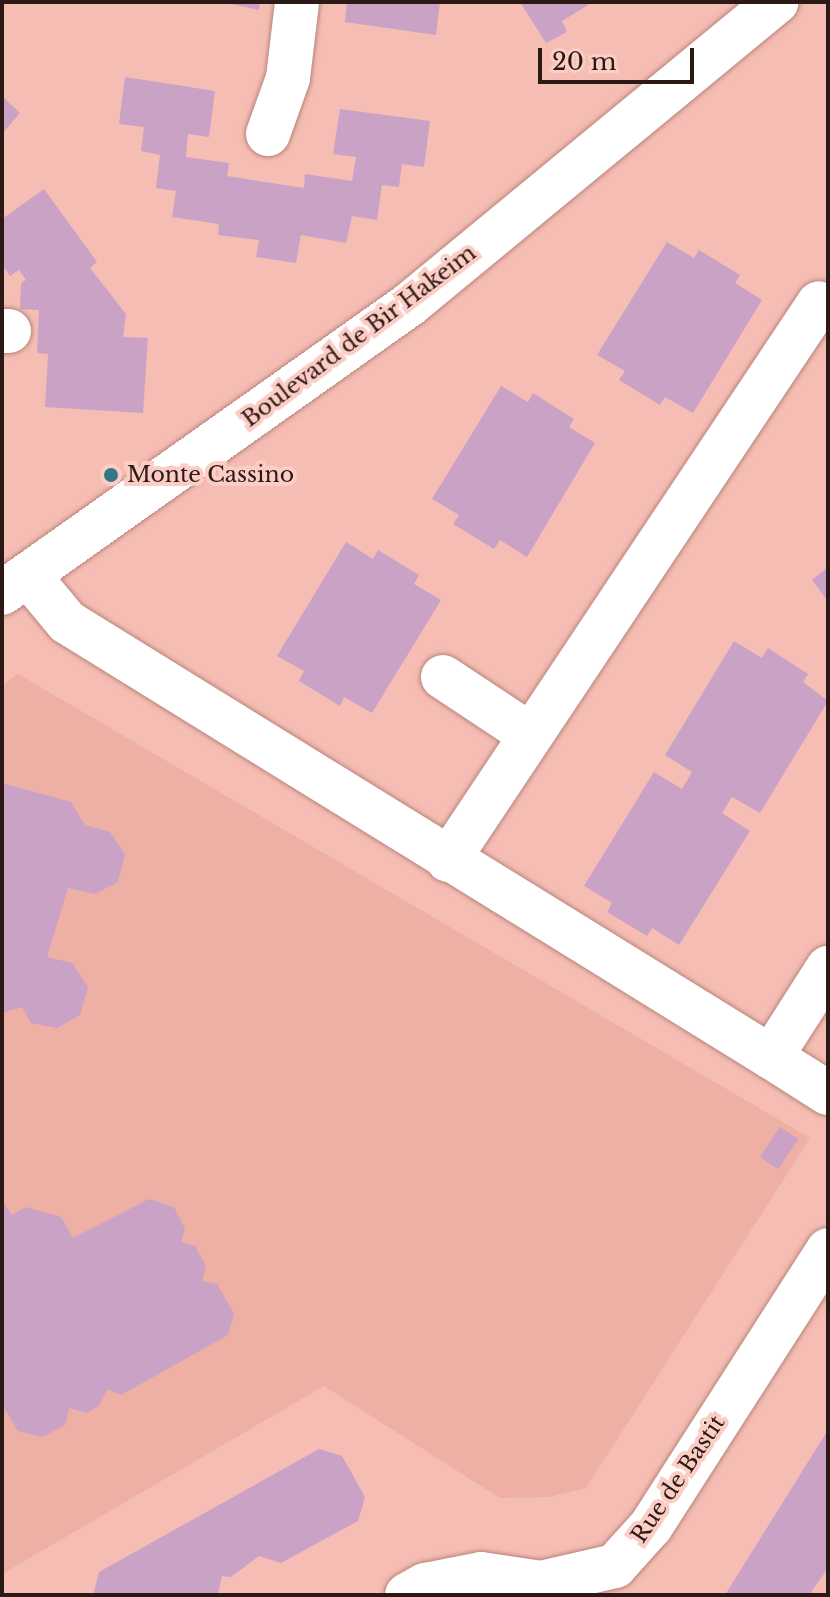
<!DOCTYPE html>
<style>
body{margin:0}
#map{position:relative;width:830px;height:1597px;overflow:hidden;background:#f5bdb3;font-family:"Libre Baskerville",serif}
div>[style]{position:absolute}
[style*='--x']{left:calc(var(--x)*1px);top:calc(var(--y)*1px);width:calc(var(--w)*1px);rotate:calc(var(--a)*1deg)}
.built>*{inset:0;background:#eeafa4}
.building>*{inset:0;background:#caa2c6;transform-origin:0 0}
.roads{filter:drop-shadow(0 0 2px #b9847b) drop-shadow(0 0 2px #b9847b)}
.minor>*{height:44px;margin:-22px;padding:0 22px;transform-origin:22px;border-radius:22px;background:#fff}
.dots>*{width:22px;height:22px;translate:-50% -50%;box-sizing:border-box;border:4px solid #fbcdc5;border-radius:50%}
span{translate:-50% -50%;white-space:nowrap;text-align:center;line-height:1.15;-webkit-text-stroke:8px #fbcdc5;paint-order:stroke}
.street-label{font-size:22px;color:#2c1814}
.poi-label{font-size:22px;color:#2c1814}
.left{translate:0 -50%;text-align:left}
.frame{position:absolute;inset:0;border:4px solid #2c1814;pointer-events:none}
.scale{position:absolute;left:538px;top:48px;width:156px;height:36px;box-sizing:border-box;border:4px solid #2c1814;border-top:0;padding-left:10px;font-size:24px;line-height:28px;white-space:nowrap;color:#2c1814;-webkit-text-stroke:6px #fbcdc5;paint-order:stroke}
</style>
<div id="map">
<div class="built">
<i style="clip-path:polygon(18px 674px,810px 1138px,586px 1488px,549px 1497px,500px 1498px,324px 1386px,2px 1574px,2px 686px)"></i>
</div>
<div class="building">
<i style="clip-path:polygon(222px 2px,260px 2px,259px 10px)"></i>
<i style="clip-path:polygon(347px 2px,440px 2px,436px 35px,345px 22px)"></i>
<i style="clip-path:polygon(520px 2px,593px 2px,562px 21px,567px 32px,546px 43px)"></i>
<i style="clip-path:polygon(125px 77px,215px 91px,209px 137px,188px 134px,186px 157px,229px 163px,227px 176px,304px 188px,305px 174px,352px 181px,356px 157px,333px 154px,340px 109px,430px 121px,424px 167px,402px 164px,399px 187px,382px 185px,377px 220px,352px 216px,346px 243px,301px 235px,296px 263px,256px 257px,259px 240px,218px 235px,219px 224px,172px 217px,176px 191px,156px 188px,160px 155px,141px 151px,144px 127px,119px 124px)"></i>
<i style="clip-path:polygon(2px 96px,20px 113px,2px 134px)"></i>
<i style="clip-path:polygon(44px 189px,97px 262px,90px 268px,126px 314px,123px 337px,148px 338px,143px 413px,45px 407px,48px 354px,37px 353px,39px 310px,20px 309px,21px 283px,26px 280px,19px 270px,10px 276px,2px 264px,2px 219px)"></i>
<i style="clip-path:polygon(667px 242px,694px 258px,699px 250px,740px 275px,735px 283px,762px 300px,693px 413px,665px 397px,660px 405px,619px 380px,625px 371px,597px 355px)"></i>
<i style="clip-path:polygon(501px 386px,528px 402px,533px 393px,574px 419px,569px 427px,595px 443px,527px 557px,500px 540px,494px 549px,453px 524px,459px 515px,432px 499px)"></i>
<i style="clip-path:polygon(346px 542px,373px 559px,378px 550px,419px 575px,414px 584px,441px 600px,372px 713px,344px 697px,340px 706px,299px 681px,304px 671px,277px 656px)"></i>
<i style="clip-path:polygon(828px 567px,828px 601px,812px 580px)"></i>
<i style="clip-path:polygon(734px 641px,762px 658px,768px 648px,808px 674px,803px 682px,828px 701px,760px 813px,732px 797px,722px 813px,750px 831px,679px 945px,652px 928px,647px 936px,607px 912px,612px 903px,584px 886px,654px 772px,682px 789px,692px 772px,665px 755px)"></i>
<i style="clip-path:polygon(2px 783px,71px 802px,85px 825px,110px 832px,125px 854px,118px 882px,95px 894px,68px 888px,47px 957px,72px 963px,88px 987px,80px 1015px,57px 1028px,31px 1023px,22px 1007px,2px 1013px)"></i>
<i style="left:780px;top:1127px;width:22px;height:36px;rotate:34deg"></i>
<i style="clip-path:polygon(149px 1199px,174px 1207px,185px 1229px,181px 1242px,195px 1246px,206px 1266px,202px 1281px,217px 1284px,234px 1314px,228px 1335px,121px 1395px,107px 1389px,99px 1406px,86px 1413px,69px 1408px,65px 1425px,42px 1437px,18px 1431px,2px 1404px,2px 1201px,12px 1215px,26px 1207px,61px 1217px,73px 1238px)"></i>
<i style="clip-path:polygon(828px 1430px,828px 1568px,809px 1595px,725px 1595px)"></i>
<i style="clip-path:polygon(319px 1449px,342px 1456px,365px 1497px,358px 1521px,281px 1563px,259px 1556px,231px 1577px,222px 1576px,218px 1595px,93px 1595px,99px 1572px)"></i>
</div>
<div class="roads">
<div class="minor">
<i style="--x:268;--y:134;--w:59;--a:-70.3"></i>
<i style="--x:288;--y:78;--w:77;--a:-83.2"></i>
<i style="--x:2;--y:331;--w:7;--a:0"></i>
<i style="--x:28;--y:575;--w:61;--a:50.3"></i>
<i style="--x:67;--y:622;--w:828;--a:31.71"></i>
<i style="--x:771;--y:1057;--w:106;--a:-57.4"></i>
<i style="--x:2;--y:593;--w:500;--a:-35.3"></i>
<i style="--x:410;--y:304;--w:475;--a:-39.5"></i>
<i style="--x:443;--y:677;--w:103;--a:33.5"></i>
<i style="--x:448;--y:860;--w:669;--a:-56.33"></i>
<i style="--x:771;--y:1057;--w:67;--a:32.3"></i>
<i style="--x:407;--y:1595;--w:21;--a:-29"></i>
<i style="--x:425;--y:1585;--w:57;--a:-11.1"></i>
<i style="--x:481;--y:1574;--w:61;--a:8.5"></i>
<i style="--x:541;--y:1583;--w:76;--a:-12.9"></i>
<i style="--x:615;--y:1566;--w:54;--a:-48"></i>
<i style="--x:651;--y:1526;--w:328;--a:-57.3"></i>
</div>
</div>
<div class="dots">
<i style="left:111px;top:475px;background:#327985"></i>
</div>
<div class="street-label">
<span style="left:359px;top:336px;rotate:-37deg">Boulevard de Bir Hakeim</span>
<span style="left:678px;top:1479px;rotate:-56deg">Rue de Bastit</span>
</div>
<div class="poi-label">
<span class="left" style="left:127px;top:475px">Monte Cassino</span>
</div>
<div class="frame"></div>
<div class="scale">20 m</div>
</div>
